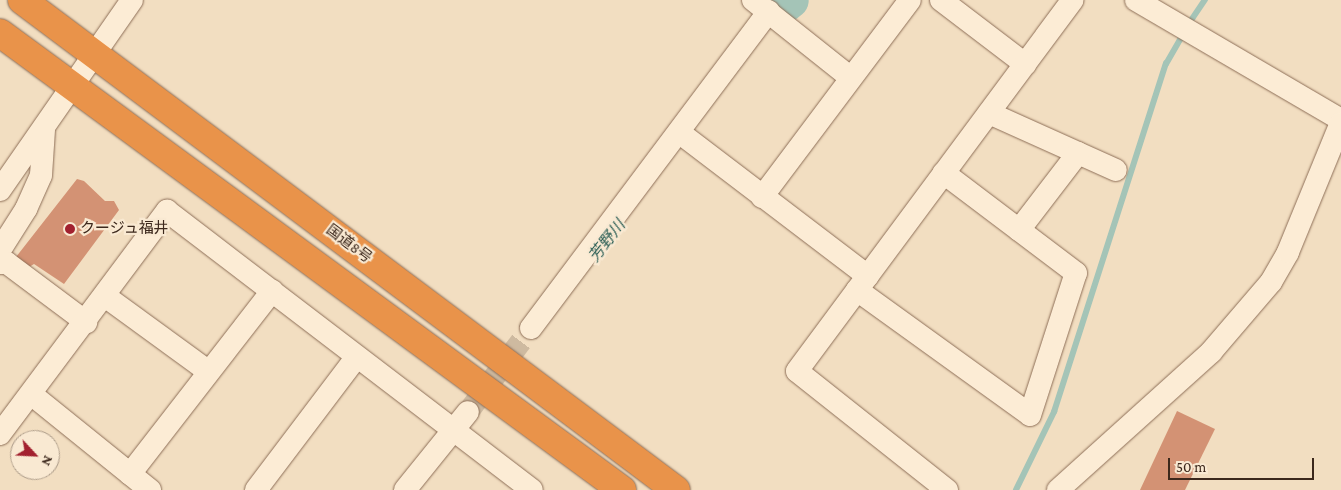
<!DOCTYPE html>
<meta charset="utf-8">
<style>
body{margin:0}
#map{position:relative;width:1341px;height:490px;overflow:hidden;background:#f2dec1;font-family:"Crimson Pro","Noto Sans JP",serif}
div>[style]{position:absolute}
[style*='--x']{left:calc(var(--x)*1px);top:calc(var(--y)*1px);width:calc(var(--w)*1px);rotate:calc(var(--a)*1deg)}
.stream>*{height:5.5px;margin:-2.75px;padding:0 2.75px;transform-origin:2.75px;border-radius:2.75px;background:#a4c4b7}
.river>*{height:35px;margin:-17.5px;padding:0 17.5px;transform-origin:17.5px;border-radius:17.5px;background:#a4c4b7}
.building>*{inset:0;background:#d39274}
.minor-tunnel>*{height:22px;margin-top:-11px;transform-origin:0;background:repeating-linear-gradient(90deg,#cebaa0 0 22px,transparent 0 33px)}
.roads{filter:drop-shadow(0 0 1px #8d6e57) drop-shadow(0 0 1px #8d6e57)}
.minor>*{height:22px;margin:-11px;padding:0 11px;transform-origin:11px;border-radius:11px;background:#fcecd5}
.highway>*{height:28px;margin:-14px;padding:0 14px;transform-origin:14px;border-radius:14px;background:#e9934a}
.dots>*{width:14px;height:14px;translate:-50% -50%;box-sizing:border-box;border:2px solid #f9e9d2;border-radius:50%}
span{translate:-50% -50%;white-space:nowrap;text-align:center;line-height:1.15;-webkit-text-stroke:4.5px #f9e9d2;paint-order:stroke}
.poi-label{font-size:15px;color:#3c281c}
.left{translate:0 -50%;text-align:left}
.street-label{font-size:15px;color:#3c281c}
.water-label{font-size:16px;color:#2a5d54;font-style:italic}
.north{position:absolute;left:10px;top:430px;width:50px;height:50px;box-sizing:border-box;background:#f9e9d2;border:1px solid #ad9c89;border-radius:50%;rotate:115deg;font-size:14px;font-weight:700;line-height:20px;text-align:center;color:#3c281c}
.north::after{content:'';display:block;margin:auto;width:18px;height:22px;background:#a2212f;clip-path:polygon(50% 0,100% 100%,50% 72%,0 100%)}
.scale{position:absolute;left:1168px;top:458px;width:146px;height:22px;box-sizing:border-box;border:2px solid #3c281c;border-top:0;padding-left:6px;font-size:15px;line-height:18px;white-space:nowrap;color:#3c281c;-webkit-text-stroke:4px #f9e9d2;paint-order:stroke}
</style>
<div id="map">
<div class="stream">
<i style="--x:1188;--y:25;--w:30;--a:-56"></i>
<i style="--x:1016;--y:490;--w:87;--a:-64"></i>
<i style="--x:1054;--y:412;--w:366;--a:-72.2"></i>
<i style="--x:1166;--y:64;--w:36;--a:-60"></i>
</div>
<div class="river">
<i style="--x:786;--y:4;--w:6;--a:-39"></i>
</div>
<div class="building">
<i style="clip-path:polygon(77px 179px,84px 181px,105px 201px,114px 201px,119px 210px,64px 284px,34px 264px,29px 267px,16px 257px)"></i>
<i style="clip-path:polygon(1177px 411px,1215px 429px,1185px 490px,1140px 490px)"></i>
</div>
<div class="minor-tunnel">
<i style="--x:468;--y:412;--w:105;--a:-53.1"></i>
</div>
<div class="roads">
<div class="minor">
<i style="--x:753;--y:0;--w:125;--a:38.5"></i>
<i style="--x:941;--y:0;--w:106;--a:37.3"></i>
<i style="--x:1136;--y:0;--w:238;--a:30.3"></i>
<i style="--x:989;--y:113;--w:139;--a:24.2"></i>
<i style="--x:680;--y:133;--w:236;--a:37.3"></i>
<i style="--x:0;--y:190;--w:231;--a:-55.2"></i>
<i style="--x:762;--y:197;--w:246;--a:-53.1"></i>
<i style="--x:1019;--y:230;--w:97;--a:-52.5"></i>
<i style="--x:0;--y:250;--w:49;--a:-57.6"></i>
<i style="--x:26;--y:209;--w:37;--a:-66"></i>
<i style="--x:41;--y:175;--w:45;--a:-86.2"></i>
<i style="--x:0;--y:263;--w:7;--a:0"></i>
<i style="--x:7;--y:263;--w:99;--a:36.8"></i>
<i style="--x:857;--y:290;--w:213;--a:35.8"></i>
<i style="--x:1030;--y:415;--w:149;--a:-72.1"></i>
<i style="--x:1076;--y:273;--w:166;--a:-142.9"></i>
<i style="--x:105;--y:296;--w:127;--a:36.1"></i>
<i style="--x:531;--y:328;--w:396;--a:-53.1"></i>
<i style="--x:31;--y:394;--w:153;--a:38.9"></i>
<i style="--x:0;--y:434;--w:279;--a:-53.2"></i>
<i style="--x:167;--y:211;--w:459;--a:37.4"></i>
<i style="--x:130;--y:474;--w:232;--a:-52.2"></i>
<i style="--x:256;--y:490;--w:166;--a:-52.9"></i>
<i style="--x:405;--y:490;--w:100;--a:-51.1"></i>
<i style="--x:947;--y:490;--w:191;--a:-141.6"></i>
<i style="--x:797;--y:371;--w:462;--a:-53.4"></i>
<i style="--x:1058;--y:490;--w:206;--a:-42"></i>
<i style="--x:1211;--y:352;--w:92;--a:-49.4"></i>
<i style="--x:1271;--y:282;--w:34;--a:-60"></i>
<i style="--x:1288;--y:252;--w:139;--a:-67.7"></i>
</div>
<div class="highway">
<i style="--x:22;--y:0;--w:817;--a:36.84"></i>
<i style="--x:0;--y:33;--w:772;--a:36.31"></i>
</div>
</div>
<div class="dots">
<i style="left:70px;top:229px;background:#a2212f"></i>
</div>
<div class="poi-label">
<span class="left" style="left:80px;top:229px">クージュ福井</span>
</div>
<div class="street-label">
<span style="left:349px;top:244px;rotate:37deg">国道8号</span>
</div>
<div class="water-label">
<span style="left:607px;top:241px;rotate:-52deg">芳野川</span>
</div>
<div class="north">N</div>
<div class="scale">50 m</div>
</div>
